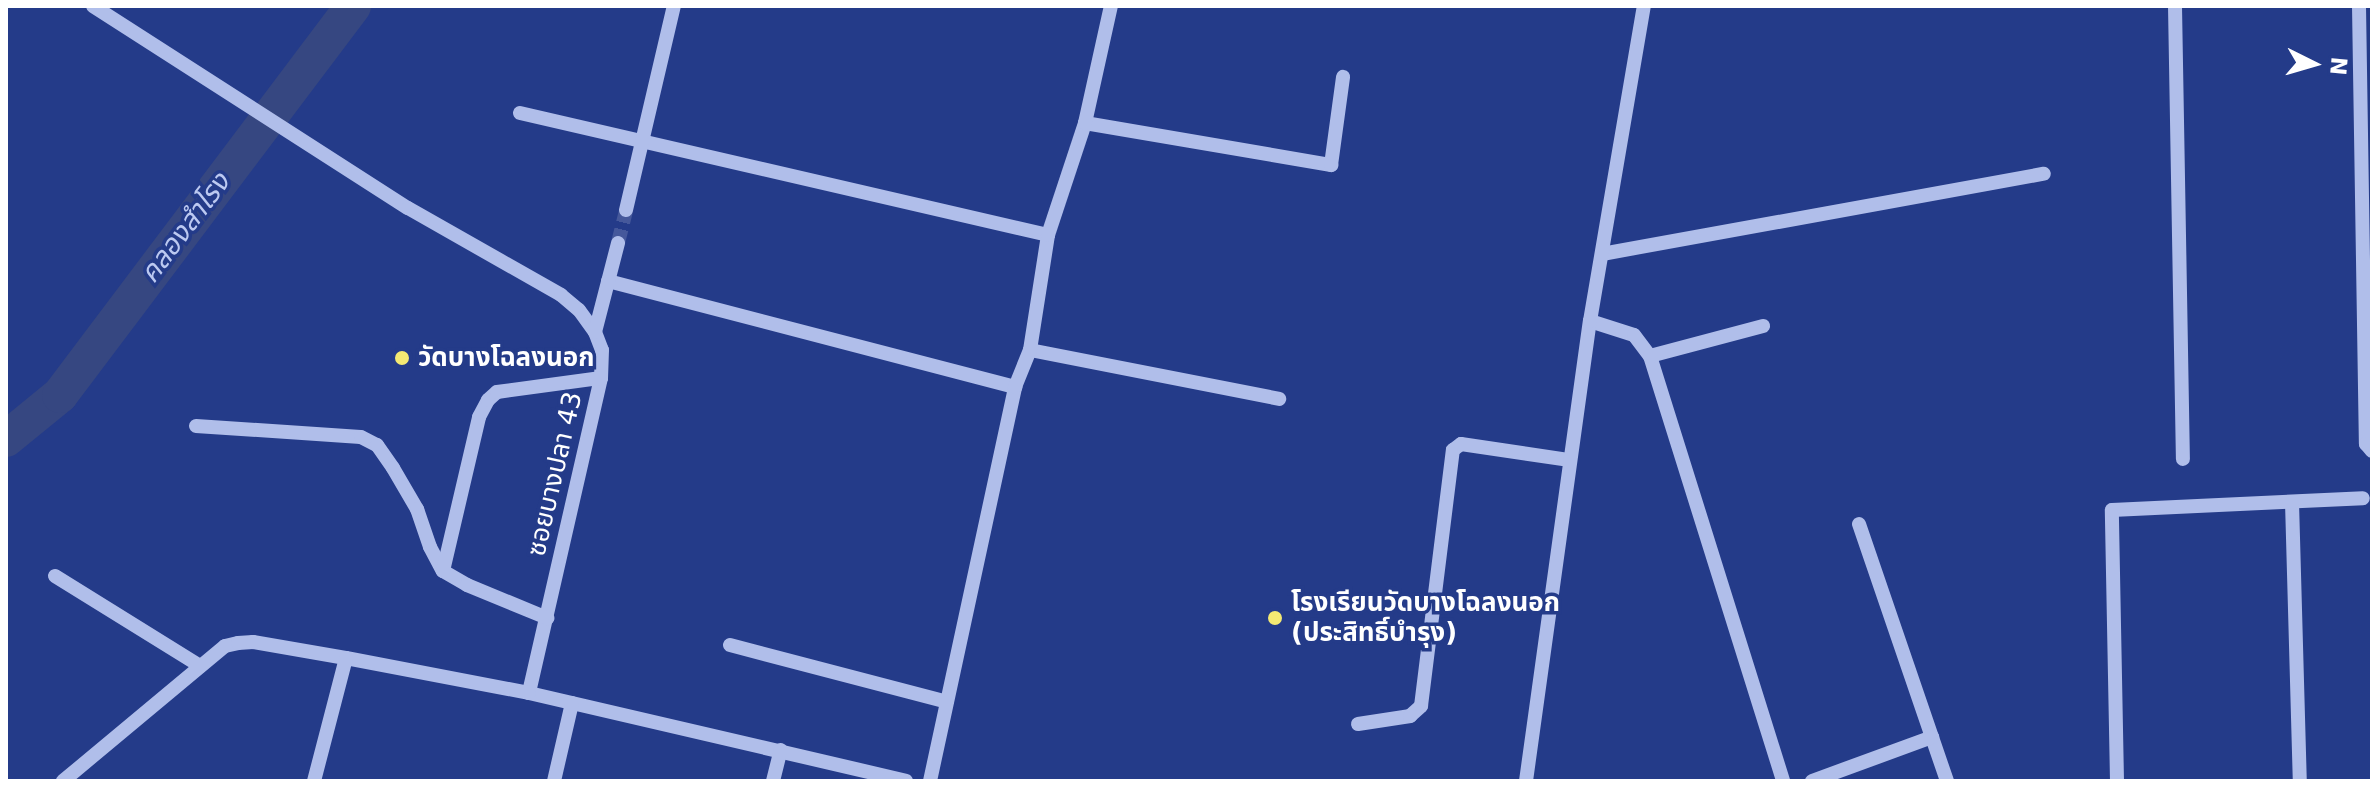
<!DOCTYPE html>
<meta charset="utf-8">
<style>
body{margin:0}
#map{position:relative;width:2378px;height:787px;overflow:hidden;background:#243b89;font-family:"DejaVu Sans","Noto Sans Thai",sans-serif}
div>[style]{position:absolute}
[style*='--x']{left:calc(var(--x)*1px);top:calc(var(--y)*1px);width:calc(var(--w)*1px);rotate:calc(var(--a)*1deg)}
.canal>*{height:36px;margin:-18px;padding:0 18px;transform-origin:18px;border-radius:18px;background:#364781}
.minor-tunnel>*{height:14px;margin-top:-7px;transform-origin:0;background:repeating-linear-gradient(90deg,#45589b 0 14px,transparent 0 21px)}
.minor>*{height:14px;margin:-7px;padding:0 7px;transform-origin:7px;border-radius:7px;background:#b0beea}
.dots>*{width:22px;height:22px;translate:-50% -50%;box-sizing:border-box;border:4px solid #243b89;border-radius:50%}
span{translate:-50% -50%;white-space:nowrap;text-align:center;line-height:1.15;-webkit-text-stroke:7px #243b89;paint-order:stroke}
.poi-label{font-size:26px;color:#fff;font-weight:700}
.left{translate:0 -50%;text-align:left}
.street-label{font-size:26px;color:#fff}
.water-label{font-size:28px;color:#bcc9f1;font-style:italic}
.frame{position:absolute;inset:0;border:8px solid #fff;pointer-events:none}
.north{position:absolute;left:2274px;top:24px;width:80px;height:80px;-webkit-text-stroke:6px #243b89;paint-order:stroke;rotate:95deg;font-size:22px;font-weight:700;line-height:32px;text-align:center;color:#fff}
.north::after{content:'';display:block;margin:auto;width:28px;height:36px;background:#fff;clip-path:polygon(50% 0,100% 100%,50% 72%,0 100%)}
</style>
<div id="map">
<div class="canal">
<i style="--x:6;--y:439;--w:70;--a:-39.2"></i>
<i style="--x:60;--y:395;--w:487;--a:-53"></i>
</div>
<div class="minor-tunnel">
<i style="--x:618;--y:243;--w:34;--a:-76"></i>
</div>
<div class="minor">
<i style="--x:93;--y:6;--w:374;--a:32.7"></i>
<i style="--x:408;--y:208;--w:176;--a:29.6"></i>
<i style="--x:561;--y:295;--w:23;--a:40"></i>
<i style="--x:579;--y:310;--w:27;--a:54"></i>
<i style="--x:595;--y:332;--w:19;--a:69"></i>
<i style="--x:602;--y:350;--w:28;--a:92"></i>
<i style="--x:601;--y:378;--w:323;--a:102.9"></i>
<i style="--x:529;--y:693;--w:387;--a:13.1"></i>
<i style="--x:2175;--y:6;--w:453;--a:89"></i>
<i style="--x:2359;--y:6;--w:438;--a:89.1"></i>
<i style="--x:2366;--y:444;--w:9;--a:49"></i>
<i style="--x:520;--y:113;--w:542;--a:13.01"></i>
<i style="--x:1085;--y:123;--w:250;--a:9.7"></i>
<i style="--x:1331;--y:165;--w:89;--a:-82.2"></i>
<i style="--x:626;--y:210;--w:210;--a:-76.8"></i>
<i style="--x:1602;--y:254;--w:449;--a:-10.3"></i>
<i style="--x:608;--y:281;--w:421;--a:14.6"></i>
<i style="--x:1590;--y:321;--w:46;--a:17.7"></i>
<i style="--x:1634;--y:335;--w:26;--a:53"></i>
<i style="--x:1650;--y:356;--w:445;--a:72.6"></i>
<i style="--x:595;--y:332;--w:92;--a:-75.5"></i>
<i style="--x:1030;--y:350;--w:254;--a:11.1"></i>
<i style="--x:1650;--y:356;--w:117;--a:-14.9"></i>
<i style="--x:196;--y:426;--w:165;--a:3.8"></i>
<i style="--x:361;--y:437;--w:18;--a:27"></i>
<i style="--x:377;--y:445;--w:28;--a:55"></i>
<i style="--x:393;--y:468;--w:48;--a:59.7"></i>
<i style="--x:417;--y:509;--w:40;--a:71.1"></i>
<i style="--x:430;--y:547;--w:27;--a:62"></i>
<i style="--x:443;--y:571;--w:28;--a:30"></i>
<i style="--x:467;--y:585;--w:87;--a:22.4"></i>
<i style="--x:2292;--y:502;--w:279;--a:88.4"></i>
<i style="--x:1859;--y:524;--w:272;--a:71.1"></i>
<i style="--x:443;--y:571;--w:158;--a:-76.8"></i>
<i style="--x:479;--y:417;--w:19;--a:-62"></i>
<i style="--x:488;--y:400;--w:12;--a:-42"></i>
<i style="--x:497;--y:392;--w:105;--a:-7.7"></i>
<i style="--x:55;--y:576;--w:171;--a:31.8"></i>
<i style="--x:730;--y:645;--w:224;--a:14.7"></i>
<i style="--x:1358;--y:724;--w:53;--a:-8.7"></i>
<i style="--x:1410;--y:716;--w:15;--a:-42"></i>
<i style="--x:1421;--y:706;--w:258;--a:-82.9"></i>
<i style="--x:1453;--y:450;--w:10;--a:-37"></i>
<i style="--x:1461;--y:444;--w:110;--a:8.4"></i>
<i style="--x:63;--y:781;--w:211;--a:-39.8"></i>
<i style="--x:225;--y:646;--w:13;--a:-13"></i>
<i style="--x:238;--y:643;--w:15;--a:-4"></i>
<i style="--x:253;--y:642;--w:94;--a:9.8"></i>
<i style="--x:346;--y:658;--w:186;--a:10.8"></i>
<i style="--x:314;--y:781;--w:127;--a:-75.4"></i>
<i style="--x:554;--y:781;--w:80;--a:-77"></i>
<i style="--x:773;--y:781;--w:32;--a:-76"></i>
<i style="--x:930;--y:781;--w:403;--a:-77.8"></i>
<i style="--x:1015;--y:387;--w:40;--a:-68"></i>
<i style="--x:1030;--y:350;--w:116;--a:-81.1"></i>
<i style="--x:1048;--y:235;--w:118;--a:-71.7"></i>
<i style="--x:1085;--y:123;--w:120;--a:-77.5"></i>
<i style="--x:1526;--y:781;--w:464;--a:-82.1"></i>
<i style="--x:1590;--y:321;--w:320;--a:-80.3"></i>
<i style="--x:1812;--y:781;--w:128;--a:-20.1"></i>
<i style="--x:2117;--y:781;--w:271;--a:-91.1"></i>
<i style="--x:2112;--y:510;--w:251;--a:-2.7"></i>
</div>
<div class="dots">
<i style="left:402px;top:358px;background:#f4e973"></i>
<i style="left:1275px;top:618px;background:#f4e973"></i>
</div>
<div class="poi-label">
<span class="left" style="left:418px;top:358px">วัดบางโฉลงนอก</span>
<span class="left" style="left:1291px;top:618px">โรงเรียนวัดบางโฉลงนอก<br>(ประสิทธิ์บำรุง)</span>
</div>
<div class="street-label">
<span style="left:555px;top:474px;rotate:-77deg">ซอยบางปลา 43</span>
</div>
<div class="water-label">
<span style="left:185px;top:228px;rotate:-53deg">คลองสำโรง</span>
</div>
<div class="frame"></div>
<div class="north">N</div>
</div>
